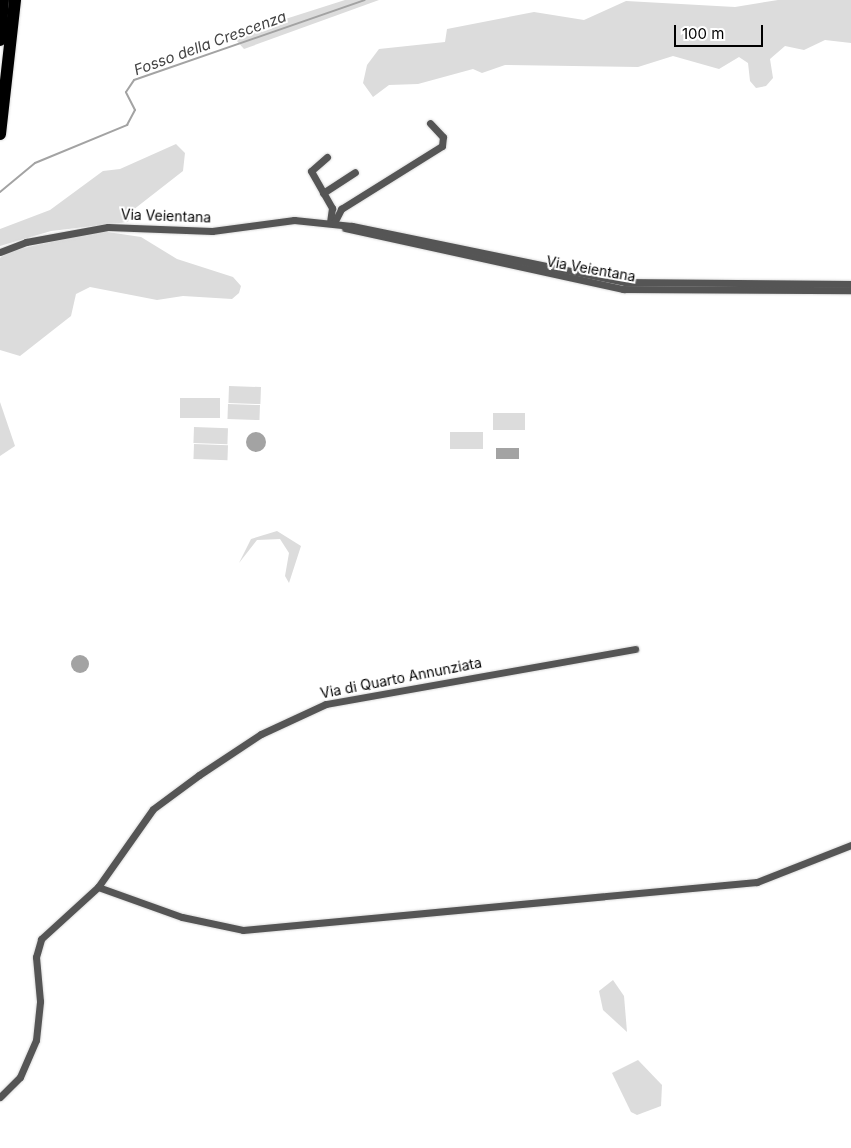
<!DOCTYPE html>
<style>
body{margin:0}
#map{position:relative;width:851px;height:1148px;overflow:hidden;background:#fff;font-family:Inter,sans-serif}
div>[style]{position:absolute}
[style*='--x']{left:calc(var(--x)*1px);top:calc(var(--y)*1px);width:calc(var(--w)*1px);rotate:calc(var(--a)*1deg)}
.green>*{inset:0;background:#dcdcdc;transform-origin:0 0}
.water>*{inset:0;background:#a3a3a3;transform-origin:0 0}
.round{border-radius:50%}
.stream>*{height:2px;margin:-1px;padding:0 1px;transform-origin:1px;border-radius:1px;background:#a3a3a3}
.roads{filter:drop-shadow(0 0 1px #dbdbdb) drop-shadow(0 0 1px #dbdbdb)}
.minor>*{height:7px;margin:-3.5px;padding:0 3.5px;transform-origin:3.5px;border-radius:3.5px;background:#555}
.motorway>*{height:12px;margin:-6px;padding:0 6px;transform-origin:6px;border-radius:6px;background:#000}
span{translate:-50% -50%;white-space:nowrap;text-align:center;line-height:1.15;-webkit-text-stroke:4px #fff;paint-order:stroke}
.street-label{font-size:14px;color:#000}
.water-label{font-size:15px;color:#444;font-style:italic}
.scale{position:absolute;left:674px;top:25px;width:89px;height:22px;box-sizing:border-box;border:2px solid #000;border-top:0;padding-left:6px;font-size:15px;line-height:18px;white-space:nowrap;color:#000;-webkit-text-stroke:4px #fff;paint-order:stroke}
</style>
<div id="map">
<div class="green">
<i style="clip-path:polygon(345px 0,379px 0,244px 49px,236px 40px,241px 33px)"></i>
<i style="clip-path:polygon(778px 0,851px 0,851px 43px,825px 40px,804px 50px,785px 46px,770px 59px,773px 78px,766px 86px,756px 88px,750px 81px,748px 63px,739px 57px,719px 69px,673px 56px,638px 67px,505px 65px,482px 73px,473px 69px,418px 84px,389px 85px,373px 97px,363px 83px,367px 65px,379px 49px,445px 42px,447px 29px,534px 12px,584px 20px,626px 1px,735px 7px)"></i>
<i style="clip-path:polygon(176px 144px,185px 153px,183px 171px,133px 210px,128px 222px,51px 231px,0 246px,0 229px,50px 210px,103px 171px,120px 169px)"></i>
<i style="clip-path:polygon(101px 231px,141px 237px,177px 259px,233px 277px,241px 286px,239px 293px,232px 299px,183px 296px,157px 300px,90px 287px,76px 294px,71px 316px,20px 356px,0 350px,0 258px,10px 251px)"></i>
<i style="left:229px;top:386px;width:32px;height:17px;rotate:2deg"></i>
<i style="left:180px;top:398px;width:40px;height:20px"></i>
<i style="clip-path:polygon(0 402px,15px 446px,0 456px)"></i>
<i style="left:228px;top:404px;width:32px;height:15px;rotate:2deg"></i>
<i style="left:493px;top:413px;width:32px;height:17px"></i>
<i style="left:194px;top:427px;width:34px;height:16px;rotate:2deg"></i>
<i style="left:483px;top:432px;width:17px;height:33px;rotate:90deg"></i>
<i style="left:194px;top:444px;width:34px;height:15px;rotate:2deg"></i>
<i style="clip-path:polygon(277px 531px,301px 546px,289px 583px,285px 576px,289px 553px,280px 539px,257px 540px,239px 563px,251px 539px)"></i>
<i style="clip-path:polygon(613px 980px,624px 996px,627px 1032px,603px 1010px,599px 991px)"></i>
<i style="clip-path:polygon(638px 1060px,662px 1085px,661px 1106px,637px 1115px,631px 1112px,612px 1073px)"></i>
</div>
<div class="water">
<i class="round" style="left:246px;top:432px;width:20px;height:20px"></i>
<i style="left:496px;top:448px;width:23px;height:11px"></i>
<i class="round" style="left:71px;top:655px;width:18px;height:18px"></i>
</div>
<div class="stream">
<i style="--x:0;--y:192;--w:45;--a:-39.6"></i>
<i style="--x:35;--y:163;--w:100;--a:-22.4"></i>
<i style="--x:127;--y:125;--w:17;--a:-62"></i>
<i style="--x:135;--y:110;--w:20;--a:-117"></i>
<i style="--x:126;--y:92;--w:14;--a:-56"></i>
<i style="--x:134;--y:80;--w:244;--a:-19.1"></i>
</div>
<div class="roads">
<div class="minor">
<i style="--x:327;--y:157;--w:21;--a:139"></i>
<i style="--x:311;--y:171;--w:43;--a:60.4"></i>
<i style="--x:332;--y:208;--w:15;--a:98"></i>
<i style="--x:323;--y:193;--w:38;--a:-33"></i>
<i style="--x:334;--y:223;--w:16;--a:-63"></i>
<i style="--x:341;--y:209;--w:119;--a:-32"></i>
<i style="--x:442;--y:146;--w:9;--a:-84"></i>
<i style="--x:443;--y:137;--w:19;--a:-133"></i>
<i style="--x:345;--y:228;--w:285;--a:12.4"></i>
<i style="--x:623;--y:289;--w:228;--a:0.3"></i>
<i style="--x:0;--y:252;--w:28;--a:-21"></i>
<i style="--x:26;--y:242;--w:83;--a:-10.4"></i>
<i style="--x:108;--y:227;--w:104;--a:2.2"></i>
<i style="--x:212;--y:231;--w:83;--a:-7.6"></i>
<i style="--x:294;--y:220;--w:58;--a:5.9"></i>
<i style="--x:352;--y:226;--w:279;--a:11.6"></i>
<i style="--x:625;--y:282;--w:226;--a:0.5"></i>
<i style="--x:98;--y:887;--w:89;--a:19.7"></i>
<i style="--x:182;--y:917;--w:62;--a:12"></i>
<i style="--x:243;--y:930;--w:516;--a:-5.34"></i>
<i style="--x:757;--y:882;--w:101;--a:-21.5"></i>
<i style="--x:0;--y:1097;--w:28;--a:-45"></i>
<i style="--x:20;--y:1077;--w:40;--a:-66.6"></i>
<i style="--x:36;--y:1040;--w:39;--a:-84"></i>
<i style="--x:40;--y:1001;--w:44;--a:-95.2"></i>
<i style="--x:36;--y:957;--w:19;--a:-74"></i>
<i style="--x:41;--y:939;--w:77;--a:-42.4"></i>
<i style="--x:98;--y:887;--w:95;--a:-54.8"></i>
<i style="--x:153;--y:809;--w:57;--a:-36.5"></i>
<i style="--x:199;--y:775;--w:74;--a:-33.5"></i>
<i style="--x:261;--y:734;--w:72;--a:-24.8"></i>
<i style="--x:326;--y:704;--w:314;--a:-10.1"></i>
</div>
<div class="motorway">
<i style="--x:0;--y:40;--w:40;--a:-85.7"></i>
<i style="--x:0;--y:134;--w:135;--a:-83.6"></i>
</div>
</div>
<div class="street-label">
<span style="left:166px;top:216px;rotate:2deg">Via Veientana</span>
<span style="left:591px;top:269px;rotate:10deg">Via Veientana</span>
<span style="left:401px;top:678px;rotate:-11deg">Via di Quarto Annunziata</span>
</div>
<div class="water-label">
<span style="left:210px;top:43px;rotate:-20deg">Fosso della Crescenza</span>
</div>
<div class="scale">100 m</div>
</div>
